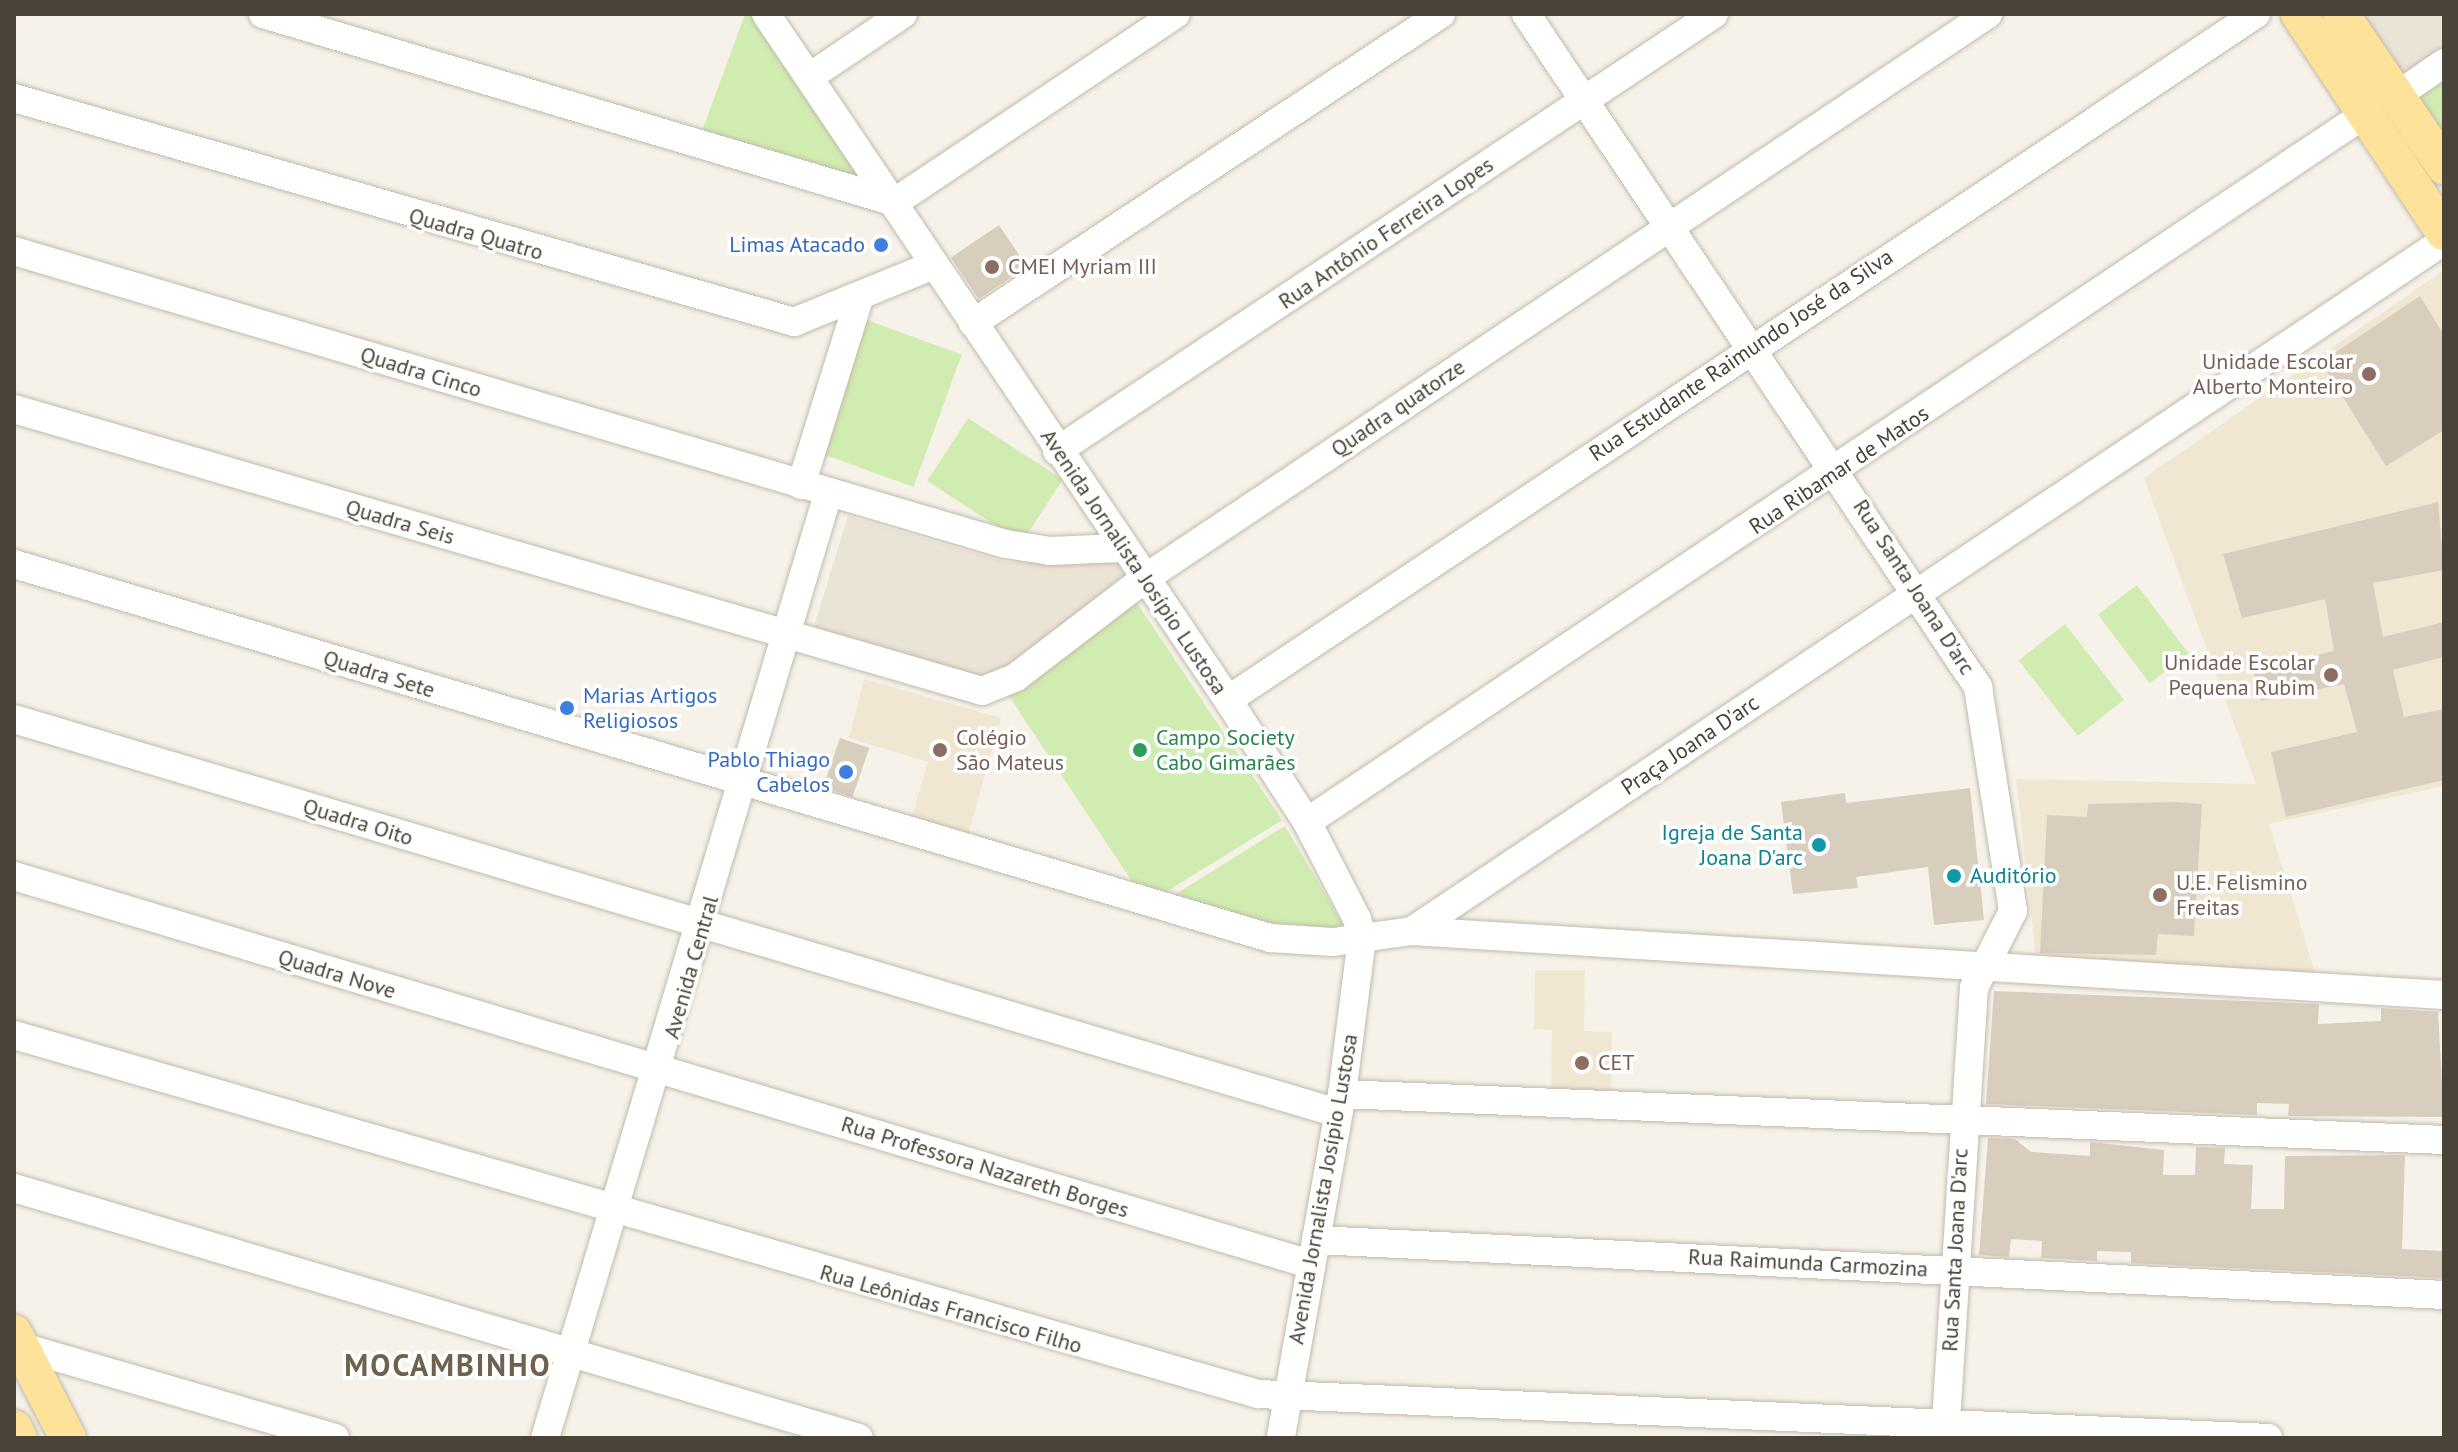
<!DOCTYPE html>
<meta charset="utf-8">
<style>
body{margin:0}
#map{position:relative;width:2458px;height:1452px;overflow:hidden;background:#f6f2ea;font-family:"PT Sans",sans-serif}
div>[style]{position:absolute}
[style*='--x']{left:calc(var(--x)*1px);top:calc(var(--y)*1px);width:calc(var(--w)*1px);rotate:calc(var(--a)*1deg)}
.residential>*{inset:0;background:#eae4d7}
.education>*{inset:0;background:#f0e7d3}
.green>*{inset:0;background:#d1ecb0;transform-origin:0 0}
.building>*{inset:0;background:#d8cebe;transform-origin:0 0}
.roads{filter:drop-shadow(0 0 2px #c2baab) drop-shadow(0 0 2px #c2baab)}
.minor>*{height:28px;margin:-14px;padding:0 14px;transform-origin:14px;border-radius:14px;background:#fff}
.major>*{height:36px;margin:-18px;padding:0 18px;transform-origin:18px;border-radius:18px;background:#ffe299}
.dots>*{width:22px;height:22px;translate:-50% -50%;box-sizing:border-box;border:4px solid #fff;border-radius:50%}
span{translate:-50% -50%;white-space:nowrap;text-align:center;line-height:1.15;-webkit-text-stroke:7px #fff;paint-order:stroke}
.street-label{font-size:22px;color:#4a4337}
.shop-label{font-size:22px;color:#366cbe}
.right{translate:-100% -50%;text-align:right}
.left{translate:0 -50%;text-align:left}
.education-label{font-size:22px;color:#785e54}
.leisure-label{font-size:22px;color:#27864d}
.culture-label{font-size:22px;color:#0d838f}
.district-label{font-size:30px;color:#6e614d;font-weight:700;letter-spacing:2px}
.frame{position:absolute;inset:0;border:16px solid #4a4337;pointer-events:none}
</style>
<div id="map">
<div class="residential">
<i style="clip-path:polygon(2345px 14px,2444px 14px,2444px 164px)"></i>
<i style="clip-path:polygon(848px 516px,1005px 562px,1117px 563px,1133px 587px,984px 682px,811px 636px)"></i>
</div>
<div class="education">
<i style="clip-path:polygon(2444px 270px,2444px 786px,2269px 824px,2318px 982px,2037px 966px,2016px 779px,2256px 784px,2144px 478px)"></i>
<i style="clip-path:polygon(864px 679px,1001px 718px,967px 839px,910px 823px,928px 762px,849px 738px)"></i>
<i style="clip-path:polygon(1535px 970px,1585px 970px,1584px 1031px,1612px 1032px,1611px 1095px,1551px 1094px,1552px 1030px,1534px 1029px)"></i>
</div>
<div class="green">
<i style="clip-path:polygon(745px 14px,750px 14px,864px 181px,702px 131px)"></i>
<i style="clip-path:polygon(2444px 75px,2444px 132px,2417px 94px)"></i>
<i style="left:864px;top:319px;width:104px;height:141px;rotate:20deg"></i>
<i style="left:968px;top:418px;width:113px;height:75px;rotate:33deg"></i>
<i style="left:2137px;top:585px;width:86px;height:49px;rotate:53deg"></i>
<i style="clip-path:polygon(1133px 597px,1282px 820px,1166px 892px,1135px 886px,1007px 693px)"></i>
<i style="left:2065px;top:624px;width:96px;height:59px;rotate:52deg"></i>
<i style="clip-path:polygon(1285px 826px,1345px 928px,1268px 928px,1171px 897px)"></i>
</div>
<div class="building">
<i style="left:999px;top:225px;width:50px;height:58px;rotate:56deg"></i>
<i style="clip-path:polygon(2420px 296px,2444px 335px,2444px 430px,2386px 466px,2321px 362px)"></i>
<i style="clip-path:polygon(2438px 502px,2444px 570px,2373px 583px,2383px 637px,2444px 622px,2444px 657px,2393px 670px,2404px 717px,2444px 709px,2444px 780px,2286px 817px,2271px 752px,2357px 732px,2344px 684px,2261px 701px,2253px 670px,2334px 651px,2325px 599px,2242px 618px,2223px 554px)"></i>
<i style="left:840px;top:738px;width:31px;height:52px;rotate:19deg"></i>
<i style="clip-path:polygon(1970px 788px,1984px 920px,1934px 925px,1928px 867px,1856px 877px,1858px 888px,1793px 894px,1781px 802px,1845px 793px,1846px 803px)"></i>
<i style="clip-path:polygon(2176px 802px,2202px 804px,2194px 936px,2158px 934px,2156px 955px,2040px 953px,2047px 815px,2087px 817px,2088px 804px)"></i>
<i style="clip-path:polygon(1994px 991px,2319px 1004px,2318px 1024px,2381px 1021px,2381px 1008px,2438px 1012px,2444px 1117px,2288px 1116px,2289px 1104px,2257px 1103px,2257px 1115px,1986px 1104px)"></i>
<i style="clip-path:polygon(1988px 1138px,2015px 1139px,2031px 1152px,2090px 1156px,2090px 1142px,2164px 1150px,2163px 1175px,2195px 1175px,2196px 1147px,2225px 1148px,2224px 1164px,2253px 1165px,2251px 1209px,2284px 1209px,2285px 1156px,2405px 1155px,2402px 1249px,2444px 1251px,2444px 1278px,2131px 1263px,2131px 1252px,2097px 1251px,2097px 1261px,2041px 1258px,2042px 1241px,2011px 1239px,2009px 1257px,1979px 1255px)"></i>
</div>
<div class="roads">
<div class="minor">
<i style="--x:263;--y:14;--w:659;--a:16.57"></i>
<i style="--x:766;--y:14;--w:827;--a:56.04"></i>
<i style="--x:1228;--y:700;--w:145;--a:57.1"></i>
<i style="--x:1307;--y:822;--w:109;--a:62.7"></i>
<i style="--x:1357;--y:919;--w:20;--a:75"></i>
<i style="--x:1362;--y:938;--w:157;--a:97.3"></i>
<i style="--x:1342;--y:1094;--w:349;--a:100.1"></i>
<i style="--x:1526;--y:14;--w:811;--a:56.11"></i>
<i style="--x:1978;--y:687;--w:227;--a:81.1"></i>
<i style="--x:2013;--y:911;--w:86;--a:116.9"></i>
<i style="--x:1974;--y:988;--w:450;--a:93.7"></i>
<i style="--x:811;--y:76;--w:111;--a:-34"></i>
<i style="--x:2396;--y:96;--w:58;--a:-34.5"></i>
<i style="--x:14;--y:98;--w:812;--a:16.02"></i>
<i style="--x:794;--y:322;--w:151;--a:-22.2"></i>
<i style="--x:895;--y:202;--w:338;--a:-33.8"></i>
<i style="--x:14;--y:251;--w:1034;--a:16.46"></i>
<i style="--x:1006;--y:544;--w:45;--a:9"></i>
<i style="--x:1050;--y:551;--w:70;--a:-2.5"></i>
<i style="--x:973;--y:323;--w:561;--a:-33.44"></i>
<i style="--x:14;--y:409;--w:1008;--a:16.24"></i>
<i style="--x:982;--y:691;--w:37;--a:-22"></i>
<i style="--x:1016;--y:677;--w:161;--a:-37.4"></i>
<i style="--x:1144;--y:579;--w:1016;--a:-33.8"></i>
<i style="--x:1057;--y:451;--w:789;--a:-33.63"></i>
<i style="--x:801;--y:485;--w:192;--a:-72.7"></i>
<i style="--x:14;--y:564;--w:1311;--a:16.58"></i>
<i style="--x:1270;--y:938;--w:63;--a:3.6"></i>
<i style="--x:1333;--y:942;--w:80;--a:-7.9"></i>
<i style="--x:1412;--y:931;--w:1034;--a:3.55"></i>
<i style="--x:1228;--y:700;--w:1236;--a:-33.72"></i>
<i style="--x:14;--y:719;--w:1380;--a:16.58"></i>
<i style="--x:1307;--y:822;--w:1277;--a:-33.79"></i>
<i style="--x:14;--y:876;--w:1353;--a:16.67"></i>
<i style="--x:1412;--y:931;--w:1241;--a:-33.77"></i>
<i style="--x:14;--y:1035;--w:1295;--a:16.1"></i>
<i style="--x:1258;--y:1394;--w:1011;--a:2.49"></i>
<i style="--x:1342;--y:1094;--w:1103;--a:2.39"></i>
<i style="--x:14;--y:1188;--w:881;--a:16.48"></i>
<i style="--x:1316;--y:1240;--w:1129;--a:2.79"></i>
<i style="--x:22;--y:1347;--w:326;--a:16.2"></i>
<i style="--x:545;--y:1438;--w:986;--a:-73.31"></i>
</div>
<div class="major">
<i style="--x:2299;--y:14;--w:262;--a:56.4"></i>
<i style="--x:2341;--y:14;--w:184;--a:55.9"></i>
<i style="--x:14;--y:1333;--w:118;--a:62.8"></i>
<i style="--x:14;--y:1428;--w:11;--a:63"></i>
</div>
</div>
<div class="dots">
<i style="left:881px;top:245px;background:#3f7fe0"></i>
<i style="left:992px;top:267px;background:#8d6e63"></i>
<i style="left:2369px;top:374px;background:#8d6e63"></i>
<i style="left:2331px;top:675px;background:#8d6e63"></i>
<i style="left:567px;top:708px;background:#3f7fe0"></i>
<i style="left:940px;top:750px;background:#8d6e63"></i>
<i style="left:1140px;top:750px;background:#2e9e5b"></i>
<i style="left:846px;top:772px;background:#3f7fe0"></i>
<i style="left:1819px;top:845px;background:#0f9aa8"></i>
<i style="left:1954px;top:876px;background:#0f9aa8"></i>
<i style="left:2160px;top:895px;background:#8d6e63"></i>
<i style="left:1582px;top:1063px;background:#8d6e63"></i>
</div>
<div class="street-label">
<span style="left:1386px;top:233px;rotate:-34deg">Rua Antônio Ferreira Lopes</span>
<span style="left:476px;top:234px;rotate:16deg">Quadra Quatro</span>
<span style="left:1741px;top:355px;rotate:-34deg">Rua Estudante Raimundo José da Silva</span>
<span style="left:421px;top:372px;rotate:17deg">Quadra Cinco</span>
<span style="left:1398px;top:408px;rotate:-34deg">Quadra quatorze</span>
<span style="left:1839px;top:470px;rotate:-34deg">Rua Ribamar de Matos</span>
<span style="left:400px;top:522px;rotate:16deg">Quadra Seis</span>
<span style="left:1134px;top:562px;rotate:56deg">Avenida Jornalista Josípio Lustosa</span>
<span style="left:1914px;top:587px;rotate:57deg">Rua Santa Joana D'arc</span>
<span style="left:379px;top:674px;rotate:17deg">Quadra Sete</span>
<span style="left:1690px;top:745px;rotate:-34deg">Praça Joana D'arc</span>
<span style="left:358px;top:822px;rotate:17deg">Quadra Oito</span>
<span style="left:691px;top:967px;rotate:-74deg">Avenida Central</span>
<span style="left:337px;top:974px;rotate:17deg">Quadra Nove</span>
<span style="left:985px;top:1167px;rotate:17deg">Rua Professora Nazareth Borges</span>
<span style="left:1323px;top:1189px;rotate:-80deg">Avenida Jornalista Josípio Lustosa</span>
<span style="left:1955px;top:1250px;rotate:-87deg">Rua Santa Joana D'arc</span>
<span style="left:1808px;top:1263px;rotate:3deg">Rua Raimunda Carmozina</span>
<span style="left:951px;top:1309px;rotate:16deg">Rua Leônidas Francisco Filho</span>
</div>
<div class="shop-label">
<span class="right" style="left:865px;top:245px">Limas Atacado</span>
<span class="left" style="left:583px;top:708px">Marias Artigos<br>Religiosos</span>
<span class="right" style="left:830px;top:772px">Pablo Thiago<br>Cabelos</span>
</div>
<div class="education-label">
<span class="left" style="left:1008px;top:267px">CMEI Myriam III</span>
<span class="right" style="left:2353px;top:374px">Unidade Escolar<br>Alberto Monteiro</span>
<span class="right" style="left:2315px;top:675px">Unidade Escolar<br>Pequena Rubim</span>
<span class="left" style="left:956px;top:750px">Colégio<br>São Mateus</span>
<span class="left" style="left:2176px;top:895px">U.E. Felismino<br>Freitas</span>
<span class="left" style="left:1598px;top:1063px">CET</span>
</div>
<div class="leisure-label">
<span class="left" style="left:1156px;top:750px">Campo Society<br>Cabo Gimarães</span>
</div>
<div class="culture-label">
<span class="right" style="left:1803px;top:845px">Igreja de Santa<br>Joana D'arc</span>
<span class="left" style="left:1970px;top:876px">Auditório</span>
</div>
<div class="district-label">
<span style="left:448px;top:1365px">MOCAMBINHO</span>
</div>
<div class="frame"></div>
</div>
